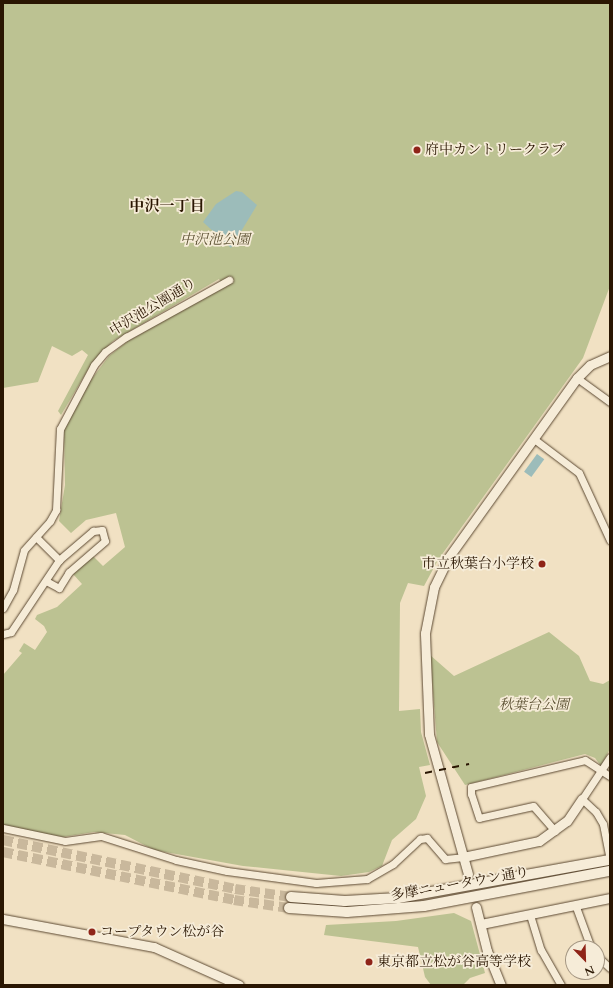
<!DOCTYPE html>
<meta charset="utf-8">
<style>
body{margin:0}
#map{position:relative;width:613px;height:988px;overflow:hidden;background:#f1e1c3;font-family:Cardo,"Noto Serif JP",serif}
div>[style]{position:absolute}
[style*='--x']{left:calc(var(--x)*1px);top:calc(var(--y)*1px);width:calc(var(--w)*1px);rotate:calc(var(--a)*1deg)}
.green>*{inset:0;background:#bcc292}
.water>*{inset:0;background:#9cbcba;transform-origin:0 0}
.secondary-tunnel>*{height:10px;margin-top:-5px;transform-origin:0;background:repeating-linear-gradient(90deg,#c9b89c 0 10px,transparent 0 15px)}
.roads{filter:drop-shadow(0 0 1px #5c4932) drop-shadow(0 0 1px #5c4932)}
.minor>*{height:7px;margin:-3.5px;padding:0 3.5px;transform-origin:3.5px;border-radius:3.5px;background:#f6ecd8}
.tertiary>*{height:9px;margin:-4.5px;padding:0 4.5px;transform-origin:4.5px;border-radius:4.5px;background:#f6ecd8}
.secondary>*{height:10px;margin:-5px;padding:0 5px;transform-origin:5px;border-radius:5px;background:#f6ecd8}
.rail>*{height:2px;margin-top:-1px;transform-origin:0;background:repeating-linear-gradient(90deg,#2a1602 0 7px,transparent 0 14px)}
.dots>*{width:11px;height:11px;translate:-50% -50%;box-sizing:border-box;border:2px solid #f6ecd8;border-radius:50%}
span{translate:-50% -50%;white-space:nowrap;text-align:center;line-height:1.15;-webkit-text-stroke:3.5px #f6ecd8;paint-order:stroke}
.poi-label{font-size:14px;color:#2a1602}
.left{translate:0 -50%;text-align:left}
.right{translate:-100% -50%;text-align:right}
.park-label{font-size:14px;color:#5d5234;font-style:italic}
.street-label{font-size:14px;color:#2a1602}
.neighbourhood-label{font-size:15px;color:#2a1602;font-weight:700}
.frame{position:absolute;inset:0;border:4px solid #2a1602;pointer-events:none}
.north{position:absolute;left:565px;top:940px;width:40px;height:40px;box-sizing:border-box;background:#f6ecd8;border:1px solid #a49682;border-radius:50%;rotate:157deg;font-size:11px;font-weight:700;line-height:16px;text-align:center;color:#2a1602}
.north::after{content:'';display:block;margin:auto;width:14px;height:18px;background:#8f2418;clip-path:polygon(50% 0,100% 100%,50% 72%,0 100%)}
</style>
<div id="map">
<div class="green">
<i style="clip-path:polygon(3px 3px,610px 3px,610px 286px,583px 358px,438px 560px,424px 586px,408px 583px,400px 603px,399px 711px,420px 709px,421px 732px,430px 765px,419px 767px,426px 796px,416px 819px,392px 840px,382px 866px,369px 872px,341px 876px,243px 866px,154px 850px,125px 835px,94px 832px,63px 837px,3px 827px,3px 675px,22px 653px,19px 651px,24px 643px,35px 650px,47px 632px,44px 626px,35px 619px,37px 615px,57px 607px,82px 584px,73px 574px,93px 556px,103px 566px,125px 547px,116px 513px,86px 520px,71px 533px,59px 521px,65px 485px,64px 430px,87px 385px,109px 356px,128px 341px,223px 286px,219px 279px,113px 341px,92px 363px,61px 415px,58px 411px,88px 355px,82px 350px,72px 356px,52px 346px,38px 382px,3px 388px)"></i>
<i style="clip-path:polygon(549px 632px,579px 656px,590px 681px,603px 684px,610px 680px,610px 749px,601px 766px,595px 758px,585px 754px,465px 785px,437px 742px,430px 655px,454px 676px)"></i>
<i style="clip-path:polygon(454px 913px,471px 921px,485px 973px,470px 978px,463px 985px,431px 985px,425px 977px,418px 947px,324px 935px,326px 925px,396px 921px)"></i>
</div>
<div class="water">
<i style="clip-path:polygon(236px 191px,242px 192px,257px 205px,231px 248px,203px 222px,216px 204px)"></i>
<i style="left:537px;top:454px;width:9px;height:22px;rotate:36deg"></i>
</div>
<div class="secondary-tunnel">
<i style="--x:3;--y:840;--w:237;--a:11.9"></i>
<i style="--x:235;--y:889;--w:57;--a:8.1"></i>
<i style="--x:3;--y:852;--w:236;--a:11.7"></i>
<i style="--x:234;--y:900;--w:56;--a:8.3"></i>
</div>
<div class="roads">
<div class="minor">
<i style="--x:577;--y:378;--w:41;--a:36"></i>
<i style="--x:534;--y:439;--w:56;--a:37.1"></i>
<i style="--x:579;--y:473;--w:74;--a:65.2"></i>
<i style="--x:36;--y:537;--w:33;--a:45"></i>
<i style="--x:3;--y:608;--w:21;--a:-61"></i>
<i style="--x:13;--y:590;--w:41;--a:-74.6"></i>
<i style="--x:24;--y:550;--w:39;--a:-48"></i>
<i style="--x:50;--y:521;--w:13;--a:-61"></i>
<i style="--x:56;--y:510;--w:81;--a:-87.2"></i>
<i style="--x:60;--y:429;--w:72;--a:-62"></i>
<i style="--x:94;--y:365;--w:17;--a:-50"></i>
<i style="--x:105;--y:352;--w:26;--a:-36"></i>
<i style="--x:126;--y:337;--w:118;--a:-29"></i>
<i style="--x:3;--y:634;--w:8;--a:-14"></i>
<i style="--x:11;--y:632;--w:87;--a:-56.3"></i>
<i style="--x:59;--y:560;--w:45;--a:-40.5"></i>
<i style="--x:93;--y:531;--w:9;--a:-6"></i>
<i style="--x:102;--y:530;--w:11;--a:75"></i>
<i style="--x:105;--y:541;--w:48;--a:139.3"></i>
<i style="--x:69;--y:572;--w:19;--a:122"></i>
<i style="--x:59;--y:588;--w:15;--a:-152"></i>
<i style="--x:610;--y:757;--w:50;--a:123.7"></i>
<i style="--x:582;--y:799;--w:19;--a:43"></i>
<i style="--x:596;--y:812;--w:14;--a:60"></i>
<i style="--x:603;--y:824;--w:36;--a:79"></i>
<i style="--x:3;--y:828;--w:63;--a:11.8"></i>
<i style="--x:65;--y:841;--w:36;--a:-8"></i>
<i style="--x:101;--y:836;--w:79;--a:17.7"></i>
<i style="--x:176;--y:860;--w:52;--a:12.2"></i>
<i style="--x:227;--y:871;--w:90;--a:7.7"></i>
<i style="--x:316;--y:883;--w:51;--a:-4.5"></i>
<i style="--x:367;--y:879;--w:30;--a:-30"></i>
<i style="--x:393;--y:864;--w:37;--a:-43"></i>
<i style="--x:420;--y:839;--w:7;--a:-8"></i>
<i style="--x:427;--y:838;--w:28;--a:49"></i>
<i style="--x:445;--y:859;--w:18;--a:-6"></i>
<i style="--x:555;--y:831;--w:33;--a:-131"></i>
<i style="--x:533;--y:806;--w:55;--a:167.5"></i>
<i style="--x:479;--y:818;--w:25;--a:-108"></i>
<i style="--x:471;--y:794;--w:7;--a:-90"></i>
<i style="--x:471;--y:787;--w:117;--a:-13.3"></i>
<i style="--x:585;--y:760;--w:30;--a:33"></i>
<i style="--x:576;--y:907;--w:44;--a:69.9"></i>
<i style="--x:530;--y:915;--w:37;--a:73"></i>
<i style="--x:541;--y:950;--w:40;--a:60.3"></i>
<i style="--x:597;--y:956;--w:18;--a:43"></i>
</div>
<div class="tertiary">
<i style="--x:463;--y:857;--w:78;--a:-11.9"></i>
<i style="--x:539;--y:841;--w:34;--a:-36"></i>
<i style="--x:567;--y:821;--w:27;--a:-56"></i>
<i style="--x:468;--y:874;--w:145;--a:-105.6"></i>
<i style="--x:429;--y:734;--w:101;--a:-92.3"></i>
<i style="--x:425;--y:633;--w:47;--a:-78.9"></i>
<i style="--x:434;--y:587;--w:32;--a:-64"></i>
<i style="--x:448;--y:558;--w:221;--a:-54.4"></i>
<i style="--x:577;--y:378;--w:18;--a:-45"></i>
<i style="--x:590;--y:365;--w:22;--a:-24"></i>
<i style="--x:476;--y:907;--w:45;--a:76"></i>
<i style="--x:487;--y:951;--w:37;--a:68"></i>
<i style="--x:3;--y:919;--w:154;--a:10.5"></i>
<i style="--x:154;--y:947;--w:93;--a:24.1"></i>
<i style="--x:481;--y:924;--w:132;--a:-11.4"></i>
</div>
<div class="secondary">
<i style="--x:291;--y:897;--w:54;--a:4.2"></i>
<i style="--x:345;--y:901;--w:53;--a:-3.2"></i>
<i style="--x:398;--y:898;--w:215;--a:-10.2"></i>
<i style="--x:289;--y:908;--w:58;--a:3.9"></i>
<i style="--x:347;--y:912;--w:77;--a:-4.5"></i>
<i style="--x:424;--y:906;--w:189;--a:-10.7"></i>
</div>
</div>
<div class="rail">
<i style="--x:425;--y:773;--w:45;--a:-11.6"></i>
</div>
<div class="dots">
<i style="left:417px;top:150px;background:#8f2418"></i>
<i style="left:542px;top:564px;background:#8f2418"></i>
<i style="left:92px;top:932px;background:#8f2418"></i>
<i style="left:369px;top:962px;background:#8f2418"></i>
</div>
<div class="poi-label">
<span class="left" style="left:425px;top:150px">府中カントリークラブ</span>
<span class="right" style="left:534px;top:564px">市立秋葉台小学校</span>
<span class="left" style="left:100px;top:932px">コープタウン松が谷</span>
<span class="left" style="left:377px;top:962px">東京都立松が谷高等学校</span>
</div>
<div class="park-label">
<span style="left:215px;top:240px">中沢池公園</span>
<span style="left:534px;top:705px">秋葉台公園</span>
</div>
<div class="street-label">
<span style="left:153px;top:307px;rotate:-31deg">中沢池公園通り</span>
<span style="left:460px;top:884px;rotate:-10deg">多摩ニュータウン通り</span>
</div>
<div class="neighbourhood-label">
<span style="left:167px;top:207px">中沢一丁目</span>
</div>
<div class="frame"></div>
<div class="north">N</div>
</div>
